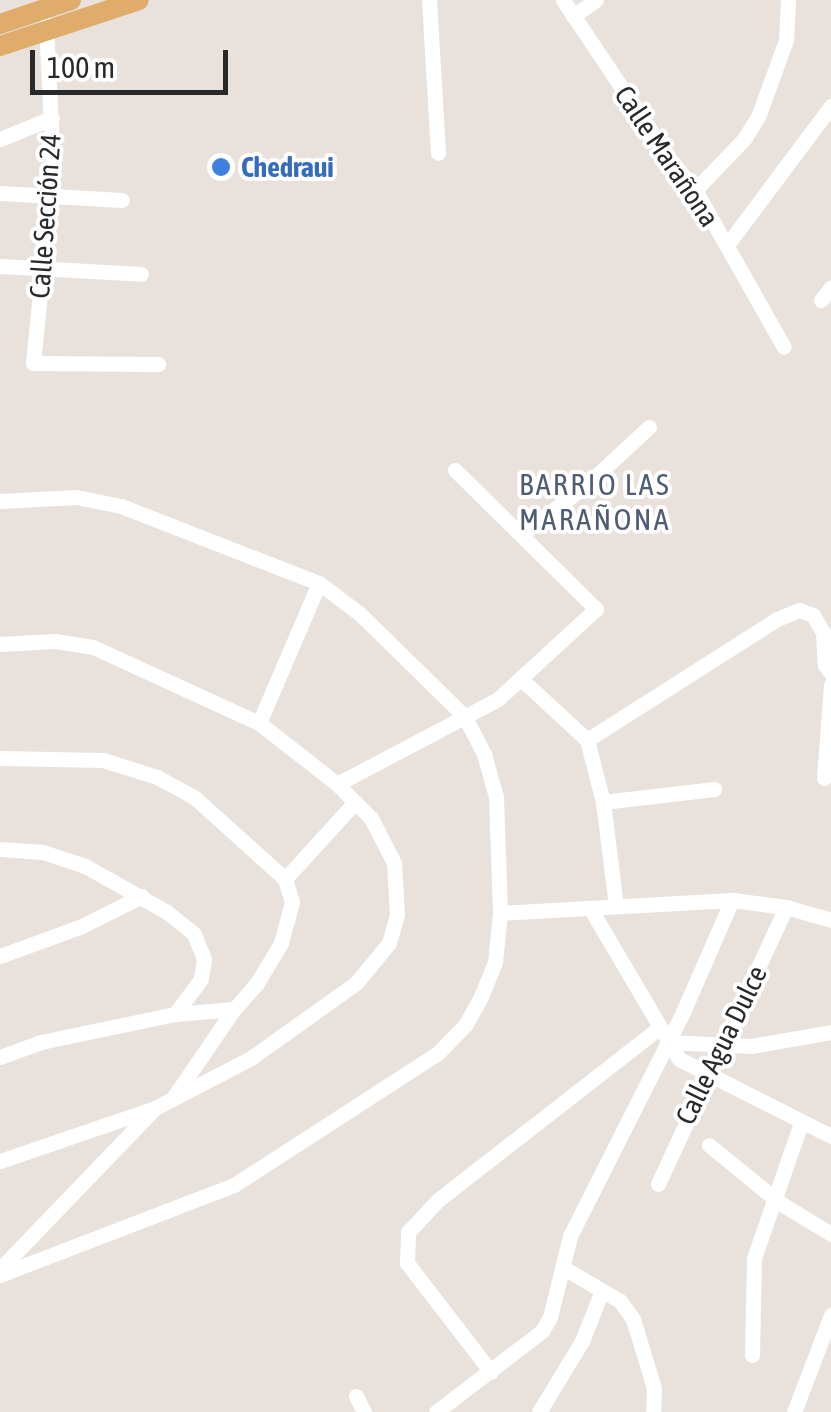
<!DOCTYPE html>
<meta charset="utf-8">
<style>
body{margin:0}
#map{position:relative;width:831px;height:1412px;overflow:hidden;background:#e9e1dc;font-family:"Asap Condensed",sans-serif}
div>[style]{position:absolute}
[style*='--x']{left:calc(var(--x)*1px);top:calc(var(--y)*1px);width:calc(var(--w)*1px);rotate:calc(var(--a)*1deg)}
.minor>*{height:15px;margin:-7.5px;padding:0 7.5px;transform-origin:7.5px;border-radius:7.5px;background:#fff}
.major>*{height:20px;margin:-10px;padding:0 10px;transform-origin:10px;border-radius:10px;background:#dfac6b}
.dots>*{width:28px;height:28px;translate:-50% -50%;box-sizing:border-box;border:5px solid #fff;border-radius:50%}
span{translate:-50% -50%;white-space:nowrap;text-align:center;line-height:1.15;-webkit-text-stroke:8px #fff;paint-order:stroke}
.street-label{font-size:28px;color:#292929}
.shop-label{font-size:28px;color:#366cbe;font-weight:700}
.left{translate:0 -50%;text-align:left}
.neighbourhood-label{font-size:30px;color:#4f5d74;letter-spacing:2.5px}
.scale{position:absolute;left:30px;top:50px;width:198px;height:45px;box-sizing:border-box;border:5px solid #292929;border-top:0;padding-left:12px;font-size:30px;line-height:35px;white-space:nowrap;color:#292929;-webkit-text-stroke:8px #fff;paint-order:stroke}
</style>
<div id="map">
<div class="minor">
<i style="--x:429;--y:0;--w:153;--a:86.6"></i>
<i style="--x:563;--y:0;--w:189;--a:56.2"></i>
<i style="--x:668;--y:157;--w:43;--a:50.7"></i>
<i style="--x:695;--y:190;--w:180;--a:60.5"></i>
<i style="--x:573;--y:16;--w:28;--a:-35"></i>
<i style="--x:46;--y:24;--w:142;--a:87.2"></i>
<i style="--x:53;--y:166;--w:198;--a:95.8"></i>
<i style="--x:33;--y:363;--w:125;--a:0.5"></i>
<i style="--x:0;--y:139;--w:56;--a:-22"></i>
<i style="--x:695;--y:190;--w:71;--a:-46.1"></i>
<i style="--x:744;--y:139;--w:26;--a:-58"></i>
<i style="--x:758;--y:117;--w:82;--a:-70"></i>
<i style="--x:786;--y:40;--w:40;--a:-87.1"></i>
<i style="--x:0;--y:193;--w:122;--a:3.3"></i>
<i style="--x:727;--y:245;--w:174;--a:-53.2"></i>
<i style="--x:0;--y:266;--w:141;--a:3.2"></i>
<i style="--x:821;--y:300;--w:16;--a:-52"></i>
<i style="--x:0;--y:501;--w:76;--a:-3"></i>
<i style="--x:76;--y:497;--w:46;--a:11.3"></i>
<i style="--x:121;--y:506;--w:212;--a:21.3"></i>
<i style="--x:319;--y:583;--w:51;--a:37.1"></i>
<i style="--x:360;--y:614;--w:147;--a:44.4"></i>
<i style="--x:465;--y:717;--w:42;--a:62.8"></i>
<i style="--x:484;--y:754;--w:45;--a:74.4"></i>
<i style="--x:496;--y:797;--w:116;--a:88"></i>
<i style="--x:500;--y:913;--w:49;--a:95.8"></i>
<i style="--x:495;--y:962;--w:35;--a:112"></i>
<i style="--x:482;--y:995;--w:33;--a:119"></i>
<i style="--x:466;--y:1024;--w:40;--a:134"></i>
<i style="--x:438;--y:1053;--w:243;--a:147.1"></i>
<i style="--x:234;--y:1185;--w:251;--a:159"></i>
<i style="--x:523;--y:533;--w:78;--a:-37.2"></i>
<i style="--x:585;--y:486;--w:87;--a:-42.7"></i>
<i style="--x:0;--y:644;--w:55;--a:-3.1"></i>
<i style="--x:55;--y:641;--w:38;--a:9"></i>
<i style="--x:93;--y:647;--w:183;--a:24.6"></i>
<i style="--x:259;--y:723;--w:99;--a:38"></i>
<i style="--x:337;--y:784;--w:48;--a:45"></i>
<i style="--x:371;--y:818;--w:51;--a:62.9"></i>
<i style="--x:394;--y:863;--w:52;--a:86.7"></i>
<i style="--x:397;--y:915;--w:29;--a:106"></i>
<i style="--x:389;--y:943;--w:52;--a:129.5"></i>
<i style="--x:356;--y:983;--w:129;--a:144.5"></i>
<i style="--x:251;--y:1058;--w:108;--a:152.5"></i>
<i style="--x:155;--y:1108;--w:164;--a:161.1"></i>
<i style="--x:521;--y:679;--w:90;--a:42.7"></i>
<i style="--x:587;--y:740;--w:64;--a:75.5"></i>
<i style="--x:603;--y:802;--w:105;--a:82.9"></i>
<i style="--x:259;--y:723;--w:152;--a:-66.8"></i>
<i style="--x:587;--y:740;--w:225;--a:-32.5"></i>
<i style="--x:777;--y:619;--w:24;--a:-22"></i>
<i style="--x:799;--y:610;--w:15;--a:20"></i>
<i style="--x:813;--y:615;--w:20;--a:60"></i>
<i style="--x:823;--y:632;--w:33;--a:87"></i>
<i style="--x:825;--y:665;--w:10;--a:53"></i>
<i style="--x:0;--y:758;--w:103;--a:1.1"></i>
<i style="--x:103;--y:760;--w:57;--a:17.5"></i>
<i style="--x:157;--y:777;--w:42;--a:28.4"></i>
<i style="--x:194;--y:797;--w:122;--a:42"></i>
<i style="--x:285;--y:879;--w:24;--a:73"></i>
<i style="--x:292;--y:902;--w:42;--a:105"></i>
<i style="--x:281;--y:943;--w:47;--a:121"></i>
<i style="--x:257;--y:983;--w:35;--a:131"></i>
<i style="--x:234;--y:1009;--w:108;--a:124.4"></i>
<i style="--x:824;--y:778;--w:94;--a:-85.7"></i>
<i style="--x:337;--y:784;--w:182;--a:-27.8"></i>
<i style="--x:498;--y:699;--w:133;--a:-42.6"></i>
<i style="--x:596;--y:609;--w:198;--a:-135.4"></i>
<i style="--x:603;--y:802;--w:112;--a:-6.7"></i>
<i style="--x:0;--y:849;--w:43;--a:4"></i>
<i style="--x:43;--y:852;--w:44;--a:18.4"></i>
<i style="--x:85;--y:866;--w:94;--a:29.3"></i>
<i style="--x:167;--y:912;--w:35;--a:39"></i>
<i style="--x:194;--y:934;--w:27;--a:68"></i>
<i style="--x:204;--y:959;--w:20;--a:99"></i>
<i style="--x:201;--y:979;--w:44;--a:126.6"></i>
<i style="--x:285;--y:879;--w:104;--a:-47.7"></i>
<i style="--x:590;--y:908;--w:175;--a:59.5"></i>
<i style="--x:679;--y:1059;--w:170;--a:26.9"></i>
<i style="--x:500;--y:913;--w:232;--a:-3.2"></i>
<i style="--x:732;--y:900;--w:54;--a:7.4"></i>
<i style="--x:786;--y:907;--w:47;--a:16.1"></i>
<i style="--x:0;--y:956;--w:87;--a:-20.1"></i>
<i style="--x:82;--y:926;--w:67;--a:-26.6"></i>
<i style="--x:668;--y:1042;--w:83;--a:2.8"></i>
<i style="--x:751;--y:1046;--w:81;--a:-9.9"></i>
<i style="--x:0;--y:1057;--w:44;--a:-20.1"></i>
<i style="--x:41;--y:1042;--w:137;--a:-11.8"></i>
<i style="--x:175;--y:1014;--w:59;--a:-4.8"></i>
<i style="--x:709;--y:1145;--w:92;--a:39.2"></i>
<i style="--x:780;--y:1203;--w:60;--a:31.3"></i>
<i style="--x:658;--y:1184;--w:305;--a:-65.2"></i>
<i style="--x:562;--y:1267;--w:67;--a:30.4"></i>
<i style="--x:620;--y:1301;--w:22;--a:54"></i>
<i style="--x:633;--y:1319;--w:72;--a:73.1"></i>
<i style="--x:654;--y:1388;--w:24;--a:92"></i>
<i style="--x:0;--y:1269;--w:221;--a:-46.1"></i>
<i style="--x:752;--y:1355;--w:97;--a:-88.8"></i>
<i style="--x:754;--y:1258;--w:143;--a:-70.8"></i>
<i style="--x:491;--y:1372;--w:138;--a:-127.6"></i>
<i style="--x:407;--y:1263;--w:31;--a:-88"></i>
<i style="--x:408;--y:1232;--w:44;--a:-46.8"></i>
<i style="--x:438;--y:1200;--w:279;--a:-37.9"></i>
<i style="--x:356;--y:1396;--w:18;--a:63"></i>
<i style="--x:436;--y:1412;--w:133;--a:-37.4"></i>
<i style="--x:542;--y:1331;--w:16;--a:-60"></i>
<i style="--x:550;--y:1317;--w:83;--a:-76.1"></i>
<i style="--x:570;--y:1236;--w:251;--a:-63.2"></i>
<i style="--x:683;--y:1012;--w:122;--a:-66.4"></i>
<i style="--x:539;--y:1412;--w:83;--a:-58.8"></i>
<i style="--x:582;--y:1341;--w:52;--a:-68.4"></i>
<i style="--x:794;--y:1412;--w:104;--a:-69.1"></i>
</div>
<div class="major">
<i style="--x:0;--y:24;--w:75;--a:-18.7"></i>
<i style="--x:0;--y:46;--w:146;--a:-18.3"></i>
</div>
<div class="dots">
<i style="left:221px;top:167px;background:#3f7fe0"></i>
</div>
<div class="street-label">
<span style="left:667px;top:156px;rotate:56deg">Calle Marañona</span>
<span style="left:45px;top:216px;rotate:-86deg">Calle Sección 24</span>
<span style="left:721px;top:1045px;rotate:-64deg">Calle Agua Dulce</span>
</div>
<div class="shop-label">
<span class="left" style="left:241px;top:167px">Chedraui</span>
</div>
<div class="neighbourhood-label">
<span style="left:595px;top:501px">BARRIO LAS<br>MARAÑONA</span>
</div>
<div class="scale">100 m</div>
</div>
